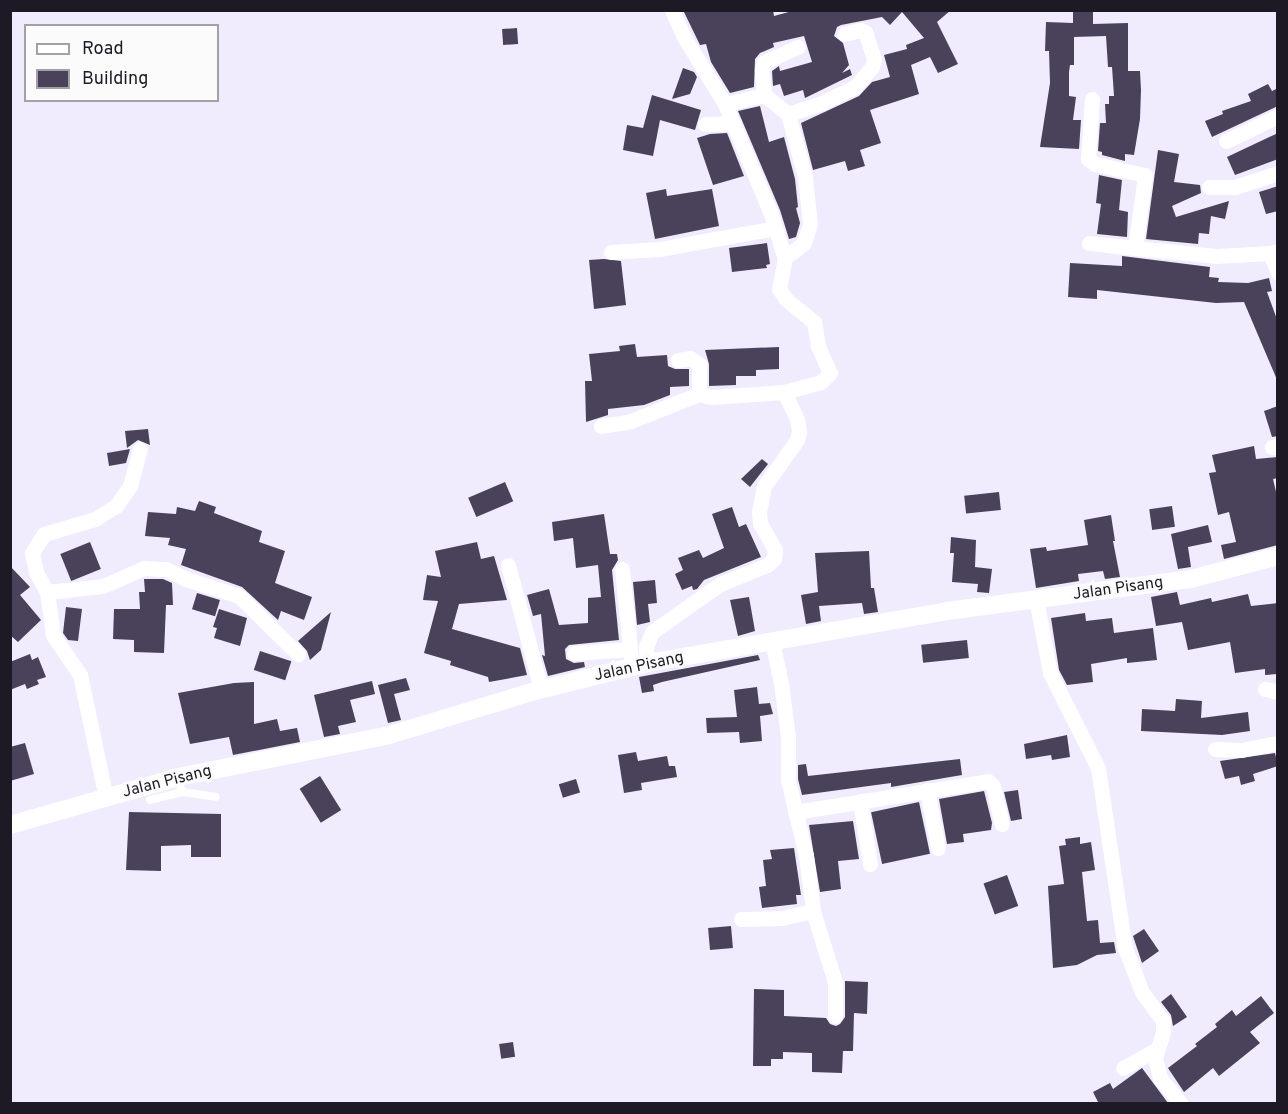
<!DOCTYPE html>
<style>
body{margin:0}
#map{position:relative;width:1288px;height:1114px;overflow:hidden;background:#f0ebfd;font-family:Overpass,sans-serif}
div>[style]{position:absolute}
[style*='--x']{left:calc(var(--x)*1px);top:calc(var(--y)*1px);width:calc(var(--w)*1px);rotate:calc(var(--a)*1deg)}
.building>*{inset:0;background:#4a425a;transform-origin:0 0}
.service>*{height:8px;margin:-4px;padding:0 4px;transform-origin:4px;border-radius:4px;background:#fff}
.minor>*{height:15px;margin:-7.5px;padding:0 7.5px;transform-origin:7.5px;border-radius:7.5px;background:#fff}
.tertiary>*{height:18px;margin:-9px;padding:0 9px;transform-origin:9px;border-radius:9px;background:#fff}
span{translate:-50% -50%;white-space:nowrap;text-align:center;line-height:1.15;-webkit-text-stroke:6px #fbfbfb;paint-order:stroke}
.street-label{font-size:16px;color:#1e1a25}
.frame{position:absolute;inset:0;border:12px solid #1e1a25;pointer-events:none}
.legend{position:absolute;left:24px;top:24px;width:195px;height:78px;box-sizing:border-box;background:#fbfbfb;border:2px solid #a3a1a5;margin:0;padding:8px 10px;list-style:none;font-size:18px;color:#1e1a25}
.legend li{display:flex;align-items:center;gap:12px;height:30px}
.legend b{width:30px;border:2px solid #a3a1a5}
</style>
<div id="map">
<div class="building">
<i style="clip-path:polygon(683px 10px,773px 10px,774px 16px,796px 10px,951px 10px,937px 22px,958px 64px,938px 73px,930px 57px,911px 65px,919px 94px,870px 110px,881px 143px,860px 150px,865px 166px,848px 171px,845px 161px,813px 170px,801px 123px,859px 96px,872px 82px,890px 77px,884px 55px,907px 49px,906px 45px,924px 38px,902px 12px,890px 25px,882px 17px,841px 25px,837px 27px,834px 36px,843px 43px,849px 65px,842px 73px,850px 69px,852px 75px,805px 98px,803px 90px,784px 96px,780px 84px,773px 86px,772px 71px,779px 66px,780px 71px,812px 62px,804px 36px,773px 43px,774px 47px,760px 53px,755px 59px,754px 87px,730px 93px,711px 62px,706px 44px,700px 45px)"></i>
<i style="clip-path:polygon(1073px 10px,1093px 10px,1093px 24px,1128px 23px,1128px 71px,1140px 71px,1141px 90px,1140px 119px,1134px 155px,1125px 154px,1125px 161px,1102px 155px,1102px 152px,1098px 151px,1100px 123px,1106px 123px,1105px 104px,1109px 104px,1109px 96px,1114px 96px,1112px 67px,1108px 67px,1106px 36px,1074px 37px,1074px 65px,1070px 65px,1069px 72px,1069px 96px,1076px 97px,1073px 120px,1081px 120px,1079px 149px,1040px 147px,1050px 83px,1049px 51px,1045px 51px,1046px 22px,1073px 23px)"></i>
<i style="left:517px;top:28px;width:16px;height:15px;rotate:86deg"></i>
<i style="clip-path:polygon(683px 68px,694px 72px,697px 77px,690px 94px,672px 99px)"></i>
<i style="clip-path:polygon(1268px 84px,1272px 91px,1278px 88px,1278px 106px,1212px 137px,1205px 121px,1223px 114px,1222px 111px,1251px 101px,1248px 94px)"></i>
<i style="clip-path:polygon(652px 95px,701px 110px,695px 130px,660px 120px,653px 156px,623px 150px,627px 125px,643px 128px)"></i>
<i style="clip-path:polygon(760px 106px,769px 142px,784px 137px,795px 179px,798px 207px,796px 208px,800px 223px,796px 237px,789px 239px,780px 210px,738px 111px)"></i>
<i style="clip-path:polygon(727px 133px,744px 176px,713px 185px,697px 138px,710px 134px)"></i>
<i style="clip-path:polygon(1278px 133px,1278px 159px,1235px 175px,1227px 157px)"></i>
<i style="clip-path:polygon(1158px 150px,1179px 154px,1174px 182px,1200px 185px,1201px 193px,1172px 206px,1176px 217px,1229px 201px,1225px 219px,1211px 216px,1209px 234px,1199px 233px,1198px 244px,1146px 239px)"></i>
<i style="clip-path:polygon(1099px 175px,1122px 180px,1119px 210px,1128px 212px,1127px 237px,1097px 234px,1101px 204px,1096px 203px)"></i>
<i style="clip-path:polygon(1278px 186px,1278px 211px,1266px 214px,1259px 192px)"></i>
<i style="clip-path:polygon(666px 189px,667px 196px,712px 189px,719px 226px,655px 239px,646px 193px)"></i>
<i style="clip-path:polygon(767px 243px,770px 264px,766px 265px,767px 268px,732px 272px,729px 248px)"></i>
<i style="clip-path:polygon(1122px 256px,1210px 267px,1209px 277px,1219px 278px,1218px 282px,1248px 283px,1269px 278px,1272px 291px,1267px 292px,1278px 322px,1278px 382px,1244px 302px,1216px 303px,1097px 290px,1097px 299px,1068px 297px,1070px 263px,1122px 266px)"></i>
<i style="clip-path:polygon(604px 259px,621px 261px,626px 305px,594px 309px,589px 260px)"></i>
<i style="clip-path:polygon(635px 344px,637px 357px,667px 355px,668px 366px,675px 369px,689px 369px,689px 386px,670px 387px,670px 395px,644px 405px,608px 409px,608px 415px,586px 422px,585px 381px,592px 381px,589px 354px,620px 351px,619px 346px)"></i>
<i style="clip-path:polygon(779px 347px,779px 369px,756px 370px,756px 376px,736px 376px,736px 385px,709px 386px,709px 364px,705px 350px)"></i>
<i style="clip-path:polygon(1278px 406px,1278px 436px,1272px 437px,1264px 411px)"></i>
<i style="clip-path:polygon(148px 429px,150px 445px,138px 440px,127px 448px,125px 431px)"></i>
<i style="clip-path:polygon(1254px 446px,1256px 459px,1278px 457px,1278px 478px,1273px 479px,1278px 500px,1278px 545px,1224px 559px,1221px 545px,1236px 542px,1229px 512px,1218px 515px,1209px 473px,1216px 472px,1212px 455px)"></i>
<i style="clip-path:polygon(130px 449px,126px 463px,109px 466px,107px 453px)"></i>
<i style="clip-path:polygon(762px 459px,768px 464px,750px 487px,741px 479px)"></i>
<i style="left:505px;top:482px;width:21px;height:40px;rotate:67deg"></i>
<i style="left:999px;top:492px;width:18px;height:35px;rotate:84deg"></i>
<i style="clip-path:polygon(199px 501px,216px 507px,214px 513px,262px 531px,259px 542px,285px 551px,275px 583px,312px 597px,304px 620px,281px 611px,278px 620px,242px 587px,181px 565px,186px 549px,168px 545px,170px 538px,145px 536px,148px 512px,176px 514px,177px 507px,195px 511px)"></i>
<i style="left:1172px;top:506px;width:21px;height:23px;rotate:82deg"></i>
<i style="clip-path:polygon(732px 507px,739px 527px,746px 524px,761px 557px,704px 580px,697px 589px,693px 590px,692px 586px,682px 590px,675px 574px,683px 570px,678px 558px,699px 550px,703px 558px,724px 548px,712px 514px)"></i>
<i style="clip-path:polygon(604px 514px,610px 554px,617px 554px,618px 560px,612px 570px,619px 640px,569px 645px,565px 649px,566px 659px,574px 663px,584px 662px,585px 667px,548px 676px,542px 655px,545px 656px,541px 614px,533px 616px,527px 595px,549px 589px,559px 625px,588px 623px,588px 598px,601px 597px,598px 565px,576px 568px,573px 538px,554px 541px,552px 522px)"></i>
<i style="clip-path:polygon(1111px 515px,1115px 541px,1113px 541px,1120px 577px,1105px 579px,1103px 571px,1078px 574px,1079px 581px,1036px 588px,1030px 549px,1046px 547px,1047px 551px,1088px 545px,1084px 520px)"></i>
<i style="clip-path:polygon(1208px 525px,1212px 542px,1188px 547px,1191px 567px,1178px 569px,1171px 534px)"></i>
<i style="clip-path:polygon(951px 537px,976px 540px,975px 567px,992px 569px,989px 593px,977px 592px,978px 584px,952px 582px,954px 553px,950px 553px)"></i>
<i style="left:90px;top:542px;width:29px;height:32px;rotate:68deg"></i>
<i style="clip-path:polygon(477px 542px,481px 559px,494px 556px,507px 600px,459px 604px,452px 629px,520px 648px,527px 675px,489px 682px,488px 677px,450px 665px,451px 661px,424px 653px,438px 601px,423px 600px,427px 575px,441px 577px,435px 551px)"></i>
<i style="clip-path:polygon(869px 551px,871px 588px,874px 588px,878px 612px,864px 614px,862px 603px,819px 606px,821px 621px,806px 624px,801px 595px,818px 592px,815px 553px)"></i>
<i style="clip-path:polygon(10px 566px,30px 587px,20px 595px,41px 620px,18px 642px,10px 635px)"></i>
<i style="clip-path:polygon(144px 579px,163px 579px,172px 583px,173px 605px,166px 605px,164px 653px,134px 652px,134px 640px,113px 639px,114px 609px,140px 609px,139px 592px,145px 592px)"></i>
<i style="clip-path:polygon(655px 580px,657px 603px,648px 604px,650px 622px,637px 625px,633px 582px)"></i>
<i style="clip-path:polygon(1177px 592px,1180px 605px,1211px 598px,1212px 602px,1248px 594px,1251px 606px,1278px 603px,1278px 674px,1265px 675px,1265px 669px,1235px 673px,1230px 642px,1188px 650px,1182px 622px,1156px 626px,1151px 597px)"></i>
<i style="left:197px;top:593px;width:24px;height:17px;rotate:17deg"></i>
<i style="clip-path:polygon(749px 597px,755px 631px,738px 636px,730px 600px)"></i>
<i style="clip-path:polygon(66px 607px,82px 609px,78px 641px,68px 640px,63px 633px)"></i>
<i style="clip-path:polygon(219px 609px,247px 618px,240px 646px,214px 638px,217px 628px,213px 627px)"></i>
<i style="clip-path:polygon(331px 612px,321px 650px,310px 660px,307px 651px,298px 641px)"></i>
<i style="clip-path:polygon(1085px 613px,1086px 621px,1112px 618px,1114px 633px,1153px 628px,1157px 660px,1127px 663px,1127px 658px,1091px 664px,1093px 682px,1067px 685px,1059px 670px,1051px 618px)"></i>
<i style="left:967px;top:640px;width:18px;height:46px;rotate:84deg"></i>
<i style="left:260px;top:651px;width:33px;height:20px;rotate:18deg"></i>
<i style="clip-path:polygon(30px 654px,32px 660px,38px 657px,46px 677px,37px 680px,39px 684px,27px 689px,25px 684px,10px 690px,10px 662px)"></i>
<i style="clip-path:polygon(758px 655px,760px 660px,662px 682px,653px 685px,654px 691px,642px 693px,639px 677px)"></i>
<i style="clip-path:polygon(406px 678px,410px 690px,394px 694px,401px 720px,388px 723px,378px 685px)"></i>
<i style="clip-path:polygon(372px 681px,375px 694px,350px 700px,356px 722px,338px 726px,340px 734px,324px 737px,314px 695px)"></i>
<i style="clip-path:polygon(254px 682px,254px 724px,277px 719px,280px 731px,297px 728px,300px 742px,233px 755px,229px 737px,190px 744px,178px 693px,234px 683px)"></i>
<i style="clip-path:polygon(757px 687px,759px 704px,770px 703px,773px 714px,760px 716px,762px 741px,740px 743px,739px 732px,707px 733px,706px 718px,737px 717px,734px 690px)"></i>
<i style="clip-path:polygon(1176px 699px,1202px 701px,1201px 718px,1248px 712px,1250px 731px,1222px 735px,1141px 731px,1142px 709px,1175px 711px)"></i>
<i style="clip-path:polygon(1067px 735px,1070px 757px,1052px 760px,1051px 755px,1026px 759px,1024px 744px)"></i>
<i style="clip-path:polygon(25px 743px,34px 774px,10px 781px,10px 747px)"></i>
<i style="clip-path:polygon(636px 752px,638px 761px,667px 756px,669px 766px,675px 766px,677px 777px,641px 783px,642px 790px,624px 793px,618px 755px)"></i>
<i style="clip-path:polygon(1275px 753px,1278px 766px,1253px 774px,1255px 781px,1241px 785px,1239px 776px,1225px 779px,1220px 761px)"></i>
<i style="clip-path:polygon(960px 759px,962px 775px,891px 787px,891px 783px,802px 795px,798px 779px,798px 765px,806px 764px,808px 776px)"></i>
<i style="left:320px;top:776px;width:40px;height:24px;rotate:58deg"></i>
<i style="left:576px;top:779px;width:14px;height:18px;rotate:73deg"></i>
<i style="clip-path:polygon(1018px 790px,1022px 819px,1011px 821px,1004px 792px)"></i>
<i style="clip-path:polygon(984px 791px,992px 823px,991px 830px,963px 834px,964px 842px,947px 844px,939px 799px)"></i>
<i style="left:919px;top:802px;width:53px;height:49px;rotate:78deg"></i>
<i style="clip-path:polygon(129px 812px,221px 814px,221px 857px,191px 857px,191px 845px,161px 846px,161px 871px,126px 870px)"></i>
<i style="clip-path:polygon(853px 821px,859px 859px,838px 861px,841px 889px,820px 892px,809px 825px)"></i>
<i style="clip-path:polygon(1080px 837px,1080px 844px,1091px 842px,1095px 870px,1082px 872px,1087px 921px,1098px 920px,1100px 943px,1114px 942px,1116px 953px,1097px 955px,1077px 965px,1053px 968px,1048px 886px,1064px 884px,1059px 846px,1066px 845px,1065px 839px)"></i>
<i style="clip-path:polygon(794px 848px,801px 895px,796px 895px,797px 904px,762px 908px,759px 887px,766px 886px,763px 860px,772px 859px,770px 850px)"></i>
<i style="left:1007px;top:875px;width:33px;height:25px;rotate:70deg"></i>
<i style="left:731px;top:926px;width:22px;height:23px;rotate:85deg"></i>
<i style="clip-path:polygon(1144px 929px,1159px 951px,1142px 963px,1133px 936px)"></i>
<i style="clip-path:polygon(845px 981px,868px 982px,867px 1014px,854px 1013px,853px 1051px,843px 1051px,842px 1073px,812px 1072px,812px 1053px,783px 1052px,783px 1059px,771px 1059px,771px 1066px,753px 1066px,754px 989px,784px 990px,784px 1016px,826px 1018px,830px 1024px,836px 1026px,840px 1024px,845px 1017px)"></i>
<i style="clip-path:polygon(1171px 994px,1187px 1017px,1173px 1026px,1171px 1015px,1161px 1002px)"></i>
<i style="clip-path:polygon(1261px 996px,1274px 1013px,1250px 1032px,1260px 1043px,1219px 1076px,1213px 1068px,1184px 1092px,1168px 1068px,1197px 1046px,1195px 1044px,1217px 1027px,1215px 1024px,1232px 1010px,1236px 1016px)"></i>
<i style="left:513px;top:1042px;width:15px;height:14px;rotate:82deg"></i>
<i style="clip-path:polygon(1142px 1068px,1168px 1103px,1099px 1104px,1093px 1092px,1110px 1083px,1113px 1089px)"></i>
</div>
<div class="service">
<i style="--x:178;--y:778;--w:15;--a:74"></i>
<i style="--x:182;--y:792;--w:34;--a:8"></i>
<i style="--x:150;--y:800;--w:33;--a:-14"></i>
</div>
<div class="minor">
<i style="--x:764;--y:95;--w:25;--a:-95"></i>
<i style="--x:762;--y:70;--w:8;--a:-76"></i>
<i style="--x:764;--y:62;--w:37;--a:-24"></i>
<i style="--x:1092;--y:99;--w:60;--a:93.8"></i>
<i style="--x:1088;--y:159;--w:9;--a:36"></i>
<i style="--x:1095;--y:164;--w:51;--a:12.4"></i>
<i style="--x:1145;--y:175;--w:74;--a:97.8"></i>
<i style="--x:1135;--y:248;--w:81;--a:5.6"></i>
<i style="--x:1216;--y:256;--w:54;--a:-3.2"></i>
<i style="--x:725;--y:104;--w:40;--a:-13"></i>
<i style="--x:764;--y:95;--w:31;--a:38"></i>
<i style="--x:788;--y:114;--w:65;--a:74.9"></i>
<i style="--x:805;--y:177;--w:47;--a:83.9"></i>
<i style="--x:810;--y:224;--w:20;--a:108"></i>
<i style="--x:804;--y:243;--w:16;--a:142"></i>
<i style="--x:791;--y:253;--w:7;--a:172"></i>
<i style="--x:788;--y:114;--w:38;--a:-18"></i>
<i style="--x:824;--y:102;--w:34;--a:-26"></i>
<i style="--x:855;--y:87;--w:26;--a:-50"></i>
<i style="--x:872;--y:67;--w:8;--a:-76"></i>
<i style="--x:874;--y:59;--w:28;--a:-108"></i>
<i style="--x:865;--y:32;--w:5;--a:-158"></i>
<i style="--x:860;--y:30;--w:16;--a:166"></i>
<i style="--x:705;--y:124;--w:28;--a:-2"></i>
<i style="--x:1226;--y:141;--w:58;--a:-25.7"></i>
<i style="--x:1209;--y:187;--w:26;--a:0"></i>
<i style="--x:1235;--y:187;--w:45;--a:-18"></i>
<i style="--x:1089;--y:243;--w:46;--a:6.2"></i>
<i style="--x:1278;--y:251;--w:8;--a:166"></i>
<i style="--x:1270;--y:253;--w:22;--a:68"></i>
<i style="--x:611;--y:252;--w:49;--a:-3.5"></i>
<i style="--x:660;--y:249;--w:117;--a:-10.3"></i>
<i style="--x:678;--y:360;--w:12;--a:-9"></i>
<i style="--x:690;--y:358;--w:11;--a:34"></i>
<i style="--x:699;--y:364;--w:30;--a:90"></i>
<i style="--x:601;--y:426;--w:30;--a:-9"></i>
<i style="--x:631;--y:421;--w:73;--a:-21.7"></i>
<i style="--x:699;--y:394;--w:12;--a:14"></i>
<i style="--x:711;--y:397;--w:73;--a:-3.9"></i>
<i style="--x:1272;--y:447;--w:6;--a:-9"></i>
<i style="--x:508;--y:565;--w:128;--a:75.1"></i>
<i style="--x:622;--y:569;--w:99;--a:84.2"></i>
<i style="--x:47;--y:592;--w:56;--a:-6.1"></i>
<i style="--x:103;--y:586;--w:45;--a:-23.7"></i>
<i style="--x:144;--y:568;--w:22;--a:3"></i>
<i style="--x:166;--y:569;--w:22;--a:27"></i>
<i style="--x:186;--y:579;--w:56;--a:17.8"></i>
<i style="--x:239;--y:596;--w:83;--a:44.5"></i>
<i style="--x:1036;--y:599;--w:75;--a:79.3"></i>
<i style="--x:1050;--y:673;--w:106;--a:63.2"></i>
<i style="--x:1098;--y:768;--w:182;--a:81.5"></i>
<i style="--x:1125;--y:948;--w:47;--a:68.9"></i>
<i style="--x:1142;--y:992;--w:36;--a:54"></i>
<i style="--x:1163;--y:1021;--w:11;--a:90"></i>
<i style="--x:1163;--y:1032;--w:27;--a:107"></i>
<i style="--x:1155;--y:1058;--w:21;--a:76"></i>
<i style="--x:1160;--y:1078;--w:33;--a:51"></i>
<i style="--x:772;--y:641;--w:43;--a:77.9"></i>
<i style="--x:781;--y:683;--w:54;--a:82.6"></i>
<i style="--x:788;--y:737;--w:43;--a:90"></i>
<i style="--x:788;--y:780;--w:78;--a:76.7"></i>
<i style="--x:806;--y:856;--w:55;--a:82.7"></i>
<i style="--x:813;--y:911;--w:74;--a:72.8"></i>
<i style="--x:835;--y:982;--w:34;--a:90"></i>
<i style="--x:574;--y:653;--w:56;--a:-4.1"></i>
<i style="--x:647;--y:663;--w:16;--a:-94"></i>
<i style="--x:646;--y:647;--w:16;--a:-68"></i>
<i style="--x:652;--y:632;--w:83;--a:-35.2"></i>
<i style="--x:720;--y:584;--w:51;--a:-22"></i>
<i style="--x:767;--y:565;--w:9;--a:-41"></i>
<i style="--x:774;--y:559;--w:9;--a:-84"></i>
<i style="--x:775;--y:550;--w:31;--a:-119"></i>
<i style="--x:760;--y:523;--w:11;--a:-95"></i>
<i style="--x:759;--y:512;--w:26;--a:-79"></i>
<i style="--x:764;--y:486;--w:57;--a:-54.3"></i>
<i style="--x:797;--y:440;--w:8;--a:-76"></i>
<i style="--x:799;--y:432;--w:13;--a:-99"></i>
<i style="--x:797;--y:419;--w:30;--a:-116"></i>
<i style="--x:784;--y:392;--w:38;--a:-15"></i>
<i style="--x:821;--y:382;--w:13;--a:-45"></i>
<i style="--x:830;--y:373;--w:30;--a:-114"></i>
<i style="--x:818;--y:346;--w:24;--a:-99"></i>
<i style="--x:814;--y:322;--w:36;--a:-141"></i>
<i style="--x:786;--y:299;--w:12;--a:-125"></i>
<i style="--x:779;--y:289;--w:31;--a:-79"></i>
<i style="--x:785;--y:259;--w:47;--a:-107.3"></i>
<i style="--x:771;--y:214;--w:119;--a:-112.7"></i>
<i style="--x:725;--y:104;--w:79;--a:-121.5"></i>
<i style="--x:684;--y:37;--w:30;--a:-114"></i>
<i style="--x:1265;--y:689;--w:13;--a:13"></i>
<i style="--x:1215;--y:749;--w:26;--a:2"></i>
<i style="--x:1241;--y:750;--w:38;--a:-11"></i>
<i style="--x:927;--y:790;--w:59;--a:79.3"></i>
<i style="--x:106;--y:798;--w:126;--a:-101.9"></i>
<i style="--x:80;--y:675;--w:48;--a:-124"></i>
<i style="--x:53;--y:635;--w:43;--a:-97.9"></i>
<i style="--x:47;--y:592;--w:23;--a:-119"></i>
<i style="--x:36;--y:572;--w:19;--a:-102"></i>
<i style="--x:32;--y:553;--w:22;--a:-58"></i>
<i style="--x:44;--y:534;--w:53;--a:-16.4"></i>
<i style="--x:95;--y:519;--w:25;--a:-32"></i>
<i style="--x:116;--y:506;--w:24;--a:-55"></i>
<i style="--x:130;--y:486;--w:38;--a:-75"></i>
<i style="--x:860;--y:801;--w:64;--a:81"></i>
<i style="--x:795;--y:812;--w:195;--a:-9.1"></i>
<i style="--x:988;--y:781;--w:7;--a:45"></i>
<i style="--x:993;--y:786;--w:39;--a:77"></i>
<i style="--x:741;--y:919;--w:41;--a:-1.4"></i>
<i style="--x:782;--y:918;--w:32;--a:-13"></i>
<i style="--x:1123;--y:1068;--w:37;--a:-29"></i>
</div>
<div class="tertiary">
<i style="--x:10;--y:825;--w:175;--a:-15.9"></i>
<i style="--x:178;--y:777;--w:212;--a:-11.2"></i>
<i style="--x:386;--y:736;--w:156;--a:-16.8"></i>
<i style="--x:535;--y:691;--w:115;--a:-14"></i>
<i style="--x:647;--y:663;--w:304;--a:-9.8"></i>
<i style="--x:947;--y:611;--w:246;--a:-7.5"></i>
<i style="--x:1191;--y:579;--w:90;--a:-14.8"></i>
</div>
<div class="street-label">
<span style="left:1118px;top:589px;rotate:-8deg">Jalan Pisang</span>
<span style="left:639px;top:667px;rotate:-12deg">Jalan Pisang</span>
<span style="left:167px;top:782px;rotate:-14deg">Jalan Pisang</span>
</div>
<div class="frame"></div>
<ul class="legend">
<li><b style="height:8px;background:#fff"></b>Road</li>
<li><b style="height:16px;background:#4a425a"></b>Building</li>
</ul>
</div>
